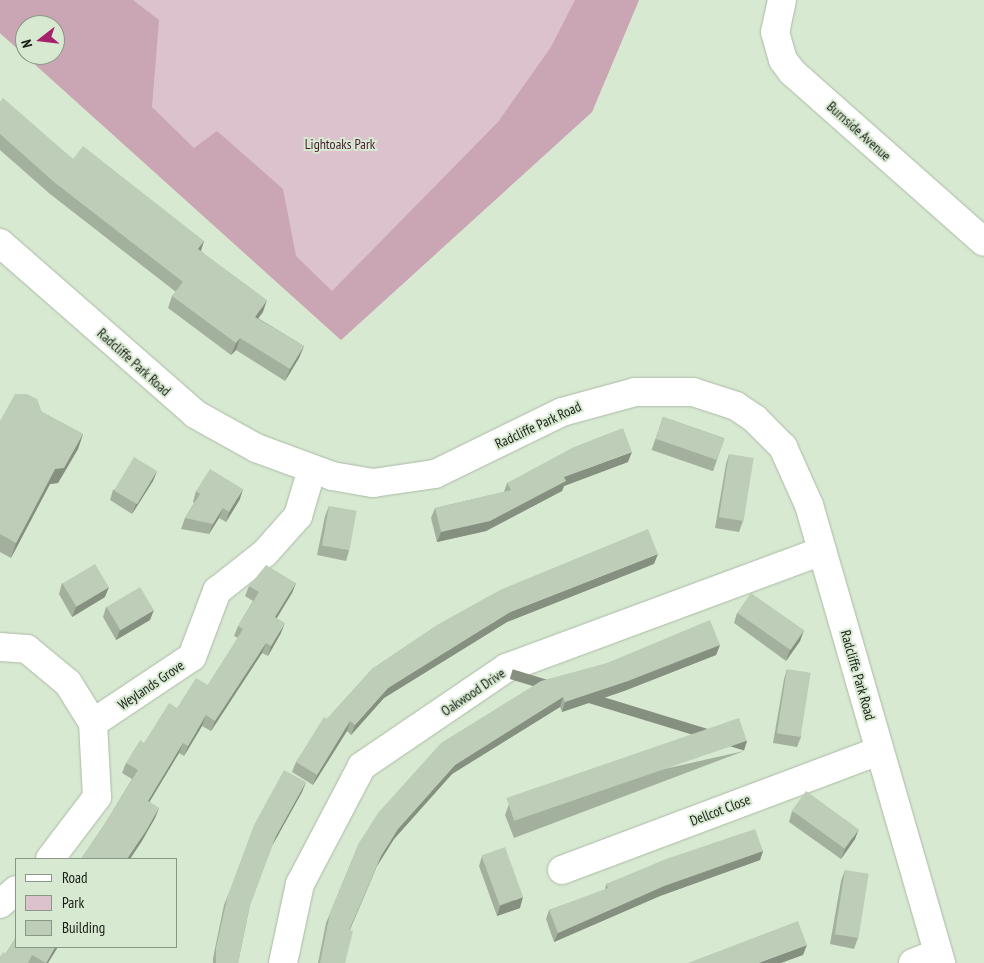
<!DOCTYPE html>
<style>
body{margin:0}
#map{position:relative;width:984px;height:963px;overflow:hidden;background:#d8e9d2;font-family:"PT Sans Narrow",sans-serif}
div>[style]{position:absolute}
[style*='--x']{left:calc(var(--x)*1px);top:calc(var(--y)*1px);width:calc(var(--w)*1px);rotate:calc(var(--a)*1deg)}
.green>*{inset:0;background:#dbc2cc}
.forest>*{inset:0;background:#caa6b5}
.roads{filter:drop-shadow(0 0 1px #aabaa4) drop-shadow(0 0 1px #aabaa4)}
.street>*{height:28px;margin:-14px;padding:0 14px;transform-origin:14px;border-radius:14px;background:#fff}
.wall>*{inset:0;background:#a3b09d;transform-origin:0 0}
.shaded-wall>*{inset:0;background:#859080;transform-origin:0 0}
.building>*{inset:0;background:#becdb7;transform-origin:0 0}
span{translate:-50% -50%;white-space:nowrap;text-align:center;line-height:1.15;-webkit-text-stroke:4px #d8e9d2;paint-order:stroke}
.street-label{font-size:14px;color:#171c14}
.park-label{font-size:14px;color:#491b32}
.legend{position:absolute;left:15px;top:858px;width:162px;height:90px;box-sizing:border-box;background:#d8e9d2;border:1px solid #8b9786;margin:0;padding:6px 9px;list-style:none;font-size:15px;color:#171c14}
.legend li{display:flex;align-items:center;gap:10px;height:25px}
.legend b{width:25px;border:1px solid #8b9786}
.north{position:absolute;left:15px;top:15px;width:50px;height:50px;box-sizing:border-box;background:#d8e9d2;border:1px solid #8b9786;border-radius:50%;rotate:254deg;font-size:14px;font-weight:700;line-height:20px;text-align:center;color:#171c14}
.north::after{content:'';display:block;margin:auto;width:18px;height:22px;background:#a5216c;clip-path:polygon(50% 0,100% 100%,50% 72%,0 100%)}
</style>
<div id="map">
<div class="green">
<i style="clip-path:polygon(evenodd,0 0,639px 0,592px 112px,341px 340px,0 33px,0 0,25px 25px,55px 25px,55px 55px,25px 55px,25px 25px)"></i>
</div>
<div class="forest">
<i style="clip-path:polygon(evenodd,0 0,133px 0,159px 20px,152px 107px,194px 148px,217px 131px,283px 189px,296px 256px,332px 291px,498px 122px,551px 47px,575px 0,639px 0,592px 112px,341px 340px,0 33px,0 0,25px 25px,55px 25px,55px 55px,25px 55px,25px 25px)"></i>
</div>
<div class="roads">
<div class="street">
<i style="--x:782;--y:0;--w:33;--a:102"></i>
<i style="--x:775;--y:32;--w:29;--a:74"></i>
<i style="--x:783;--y:60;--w:15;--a:53"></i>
<i style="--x:792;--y:72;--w:256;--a:41.5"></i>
<i style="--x:0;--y:243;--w:259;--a:41.2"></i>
<i style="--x:195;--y:414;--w:70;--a:29.1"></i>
<i style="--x:256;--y:448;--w:81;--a:20.2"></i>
<i style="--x:332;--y:476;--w:42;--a:9.7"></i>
<i style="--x:373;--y:483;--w:63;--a:-8.3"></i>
<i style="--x:435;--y:474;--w:141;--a:-26"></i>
<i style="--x:562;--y:412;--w:76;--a:-15.3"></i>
<i style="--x:635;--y:392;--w:58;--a:0"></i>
<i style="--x:693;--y:392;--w:45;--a:18"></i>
<i style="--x:736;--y:406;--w:23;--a:34"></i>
<i style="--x:755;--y:419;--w:40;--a:45"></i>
<i style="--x:783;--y:447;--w:64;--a:65.9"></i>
<i style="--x:809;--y:505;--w:477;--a:73.9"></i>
<i style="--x:0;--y:647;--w:27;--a:4"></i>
<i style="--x:27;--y:649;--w:53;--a:39.7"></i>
<i style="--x:68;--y:683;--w:47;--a:58"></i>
<i style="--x:50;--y:859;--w:78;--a:-52.8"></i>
<i style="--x:97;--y:797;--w:74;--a:-93.1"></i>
<i style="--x:93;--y:723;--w:119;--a:-33.7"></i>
<i style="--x:192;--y:657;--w:71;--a:-69.3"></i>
<i style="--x:217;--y:591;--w:61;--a:-38.4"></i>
<i style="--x:265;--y:553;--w:50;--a:-48.3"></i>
<i style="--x:298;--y:516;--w:49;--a:-73.4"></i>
<i style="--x:562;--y:870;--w:339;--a:-20.6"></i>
<i style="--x:0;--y:904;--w:21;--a:-41"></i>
<i style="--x:283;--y:963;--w:81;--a:-77.9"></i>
<i style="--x:300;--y:884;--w:133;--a:-62.3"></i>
<i style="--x:362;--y:766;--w:174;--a:-34.2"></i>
<i style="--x:506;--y:668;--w:337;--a:-20.3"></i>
<i style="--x:913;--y:963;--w:27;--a:-22"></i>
</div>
</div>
<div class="wall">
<i style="clip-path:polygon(0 102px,73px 159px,204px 241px,201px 251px,263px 312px,258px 318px,304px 346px,299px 358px,285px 381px,236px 350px,231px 355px,168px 308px,172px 296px,176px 292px,50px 194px,0 150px)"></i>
<i style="clip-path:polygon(42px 412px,83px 434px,78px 449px,58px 483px,50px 484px,11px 558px,0 552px,0 421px)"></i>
<i style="left:663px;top:417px;width:65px;height:35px;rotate:19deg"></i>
<i style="clip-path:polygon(729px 454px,743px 521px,739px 532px,715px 528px,726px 464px)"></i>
<i style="clip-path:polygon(628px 462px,564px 486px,562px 491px,486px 531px,437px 542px,431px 518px,435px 508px,504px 492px,507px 483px)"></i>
<i style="clip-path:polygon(157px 471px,153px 481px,132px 514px,110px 500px,113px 490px)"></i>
<i style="clip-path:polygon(196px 491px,240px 499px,226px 522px,219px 518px,209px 534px,181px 529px,185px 518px,194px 503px,193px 502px)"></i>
<i style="clip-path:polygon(329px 506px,349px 551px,346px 561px,317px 555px,325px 516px)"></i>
<i style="clip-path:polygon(654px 564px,507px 622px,384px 698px,351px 735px,347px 731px,313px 785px,292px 772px,296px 762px,327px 719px,373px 668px)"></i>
<i style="clip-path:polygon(62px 583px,105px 597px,72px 617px,59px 594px)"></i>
<i style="clip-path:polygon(296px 583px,292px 593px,277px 618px,281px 633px,268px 656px,262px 653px,211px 731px,202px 726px,184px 756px,179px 753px,149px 802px,159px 808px,155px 818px,130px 859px,81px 859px,106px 822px,132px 779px,122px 773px,126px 763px,177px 708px,208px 685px,238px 638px,234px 636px,238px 626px,253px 601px,245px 596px,249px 586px)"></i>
<i style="clip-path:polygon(106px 607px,150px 620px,116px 640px,103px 617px)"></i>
<i style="clip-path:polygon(737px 613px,804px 630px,800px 641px,786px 661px,734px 623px)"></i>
<i style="clip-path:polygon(720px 645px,716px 655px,624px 691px,562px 712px,560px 707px,452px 774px,394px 839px,377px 866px,350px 930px,345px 963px,318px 963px,326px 923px,359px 843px,541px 681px)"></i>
<i style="clip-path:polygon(787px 669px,801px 737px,797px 747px,773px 743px,784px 679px)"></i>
<i style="clip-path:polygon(744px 751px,514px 838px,505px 815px,509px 804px)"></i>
<i style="clip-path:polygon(306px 782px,302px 792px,272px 846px,250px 905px,238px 963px,213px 963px,213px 958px,224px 905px,228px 895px)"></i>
<i style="clip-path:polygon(792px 811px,855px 839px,841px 859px,789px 822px)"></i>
<i style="clip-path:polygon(763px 851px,760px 860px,660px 896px,554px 942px,546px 919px,549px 910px,605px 890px,606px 884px)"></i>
<i style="clip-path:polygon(482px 856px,520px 908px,497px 916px,479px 866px)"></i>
<i style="clip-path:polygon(845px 870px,858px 938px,854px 949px,830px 944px,841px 881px)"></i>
<i style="clip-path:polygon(16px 937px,48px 963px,0 963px)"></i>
</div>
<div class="shaded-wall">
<i style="clip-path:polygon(204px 241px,200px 253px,198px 249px)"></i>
<i style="clip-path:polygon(267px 300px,263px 312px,251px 328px,255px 317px)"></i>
<i style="clip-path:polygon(240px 338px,236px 350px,231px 355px,236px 343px)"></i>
<i style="clip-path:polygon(304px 346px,299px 358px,285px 381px,290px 369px)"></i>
<i style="clip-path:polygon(83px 434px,78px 449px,58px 483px,50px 484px,11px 558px,16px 543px,55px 469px)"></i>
<i style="clip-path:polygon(632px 452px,628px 462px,564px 486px,562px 491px,486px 531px,437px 542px,441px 532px,564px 477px)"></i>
<i style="clip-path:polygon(157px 471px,153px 481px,132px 514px,136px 504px)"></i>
<i style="clip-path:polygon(243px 489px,240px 499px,226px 522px,229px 512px)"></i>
<i style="clip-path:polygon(223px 508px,219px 518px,209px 534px,213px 524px)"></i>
<i style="clip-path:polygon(658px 554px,654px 564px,507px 622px,384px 698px,351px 735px,355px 725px,388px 688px,510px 612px)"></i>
<i style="clip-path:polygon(296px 583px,292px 593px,271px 627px,275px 617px)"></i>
<i style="clip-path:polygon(109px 587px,105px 597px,72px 617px,76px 607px)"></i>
<i style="clip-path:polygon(154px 610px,150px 620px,116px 640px,120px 630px)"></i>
<i style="clip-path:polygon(285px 623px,281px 633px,268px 656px,271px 646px)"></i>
<i style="clip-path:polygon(804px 630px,800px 641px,786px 661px,790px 650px)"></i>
<i style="clip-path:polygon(266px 643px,262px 653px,211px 731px,215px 721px)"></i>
<i style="clip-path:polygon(720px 645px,716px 655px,624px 691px,562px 712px,565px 702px)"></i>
<i style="clip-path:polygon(563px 697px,560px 707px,452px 774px,394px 839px,377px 866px,346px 940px,381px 856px,398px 829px,455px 765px)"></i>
<i style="clip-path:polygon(206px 715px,202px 726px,184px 756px,188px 746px)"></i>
<i style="clip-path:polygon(350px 721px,347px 731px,313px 785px,317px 775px)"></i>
<i style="left:747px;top:741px;width:10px;height:245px;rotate:107deg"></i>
<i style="clip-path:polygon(183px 743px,179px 753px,144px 811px,148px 801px)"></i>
<i style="clip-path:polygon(306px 782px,302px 792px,272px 846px,276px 836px)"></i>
<i style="clip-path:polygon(159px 808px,155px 818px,142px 841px,130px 859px,127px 859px)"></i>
<i style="clip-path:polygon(859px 829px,855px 839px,841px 859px,845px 849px)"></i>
<i style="clip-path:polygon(763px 851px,760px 860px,660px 896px,554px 942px,558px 933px,664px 886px)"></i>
<i style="clip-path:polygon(523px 897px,520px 908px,497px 916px,500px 906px)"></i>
<i style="clip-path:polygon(807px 945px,803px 955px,781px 963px,758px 963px)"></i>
<i style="clip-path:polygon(55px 947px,58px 947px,48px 963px,46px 963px)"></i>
</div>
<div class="building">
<i style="clip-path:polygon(3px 98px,73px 159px,83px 146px,204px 241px,198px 249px,267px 300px,255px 317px,304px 346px,290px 369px,240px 338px,236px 343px,172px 296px,183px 282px,54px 182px,0 134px,0 102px)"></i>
<i style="clip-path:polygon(15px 394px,27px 394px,37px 399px,42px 412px,83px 434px,64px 468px,55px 469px,16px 543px,0 534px,0 421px)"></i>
<i style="left:663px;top:417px;width:65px;height:23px;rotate:19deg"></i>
<i style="clip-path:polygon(623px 428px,632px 452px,564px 477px,566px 481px,490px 521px,441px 532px,435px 508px,511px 490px,507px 483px,574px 447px)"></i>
<i style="left:729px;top:454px;width:25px;height:64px;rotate:9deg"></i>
<i style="left:134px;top:457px;width:27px;height:39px;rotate:31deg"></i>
<i style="clip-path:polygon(210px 469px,243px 489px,229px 512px,223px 508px,213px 524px,185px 518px,200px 494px,196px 491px)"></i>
<i style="left:329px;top:506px;width:28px;height:40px;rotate:10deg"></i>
<i style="clip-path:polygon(648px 529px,658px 554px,510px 612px,388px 688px,355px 725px,350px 721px,317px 775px,296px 762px,324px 717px,327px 719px,373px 668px,437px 625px,500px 590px)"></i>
<i style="left:95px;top:564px;width:27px;height:38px;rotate:59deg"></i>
<i style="clip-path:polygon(266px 565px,296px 583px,275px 617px,285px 623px,271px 646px,266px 643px,215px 721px,206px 715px,188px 746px,183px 743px,148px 801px,159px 808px,146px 831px,127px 859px,81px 859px,106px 822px,138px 770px,126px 763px,140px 740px,144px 743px,169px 703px,177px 708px,196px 678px,208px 685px,243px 629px,238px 626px,259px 592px,249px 586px)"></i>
<i style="left:140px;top:587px;width:27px;height:39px;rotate:59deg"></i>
<i style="left:751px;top:593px;width:65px;height:24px;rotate:35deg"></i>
<i style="clip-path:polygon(710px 620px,720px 645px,628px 681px,565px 702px,563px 697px,455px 765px,398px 829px,381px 856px,349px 930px,353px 931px,345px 963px,320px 963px,330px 913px,359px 843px,378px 813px,441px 743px,541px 681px,607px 663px)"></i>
<i style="left:787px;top:669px;width:24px;height:65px;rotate:9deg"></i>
<i style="left:739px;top:718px;width:24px;height:246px;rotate:71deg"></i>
<i style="clip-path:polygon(284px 770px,306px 782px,276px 836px,250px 905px,238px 963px,216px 963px,216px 948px,228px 895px,254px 825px)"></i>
<i style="left:806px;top:791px;width:65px;height:24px;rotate:36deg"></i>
<i style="clip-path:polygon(755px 829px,763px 851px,664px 886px,558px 933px,549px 910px,608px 888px,606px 884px,666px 859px)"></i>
<i style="left:505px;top:847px;width:53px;height:25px;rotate:70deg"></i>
<i style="left:845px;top:870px;width:24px;height:65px;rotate:9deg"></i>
<i style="clip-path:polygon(798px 921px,807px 945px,758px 963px,688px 963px)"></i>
<i style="clip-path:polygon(16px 937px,16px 947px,55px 947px,46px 963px,32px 955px,28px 963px,0 963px,0 957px,3px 952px,6px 954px)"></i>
</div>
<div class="street-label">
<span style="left:859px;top:131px;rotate:42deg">Burnside Avenue</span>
<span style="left:134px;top:362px;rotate:42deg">Radcliffe Park Road</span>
<span style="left:538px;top:425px;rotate:-25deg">Radcliffe Park Road</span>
<span style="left:858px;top:675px;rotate:74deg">Radcliffe Park Road</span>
<span style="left:151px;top:685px;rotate:-34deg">Weylands Grove</span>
<span style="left:473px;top:692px;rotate:-34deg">Oakwood Drive</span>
<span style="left:720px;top:810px;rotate:-21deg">Dellcot Close</span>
</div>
<div class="park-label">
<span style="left:340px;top:144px">Lightoaks Park</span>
</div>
<ul class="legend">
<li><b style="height:6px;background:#fff"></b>Road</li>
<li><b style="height:14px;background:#dbc2cc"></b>Park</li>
<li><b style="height:14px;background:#becdb7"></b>Building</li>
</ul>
<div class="north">N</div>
</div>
